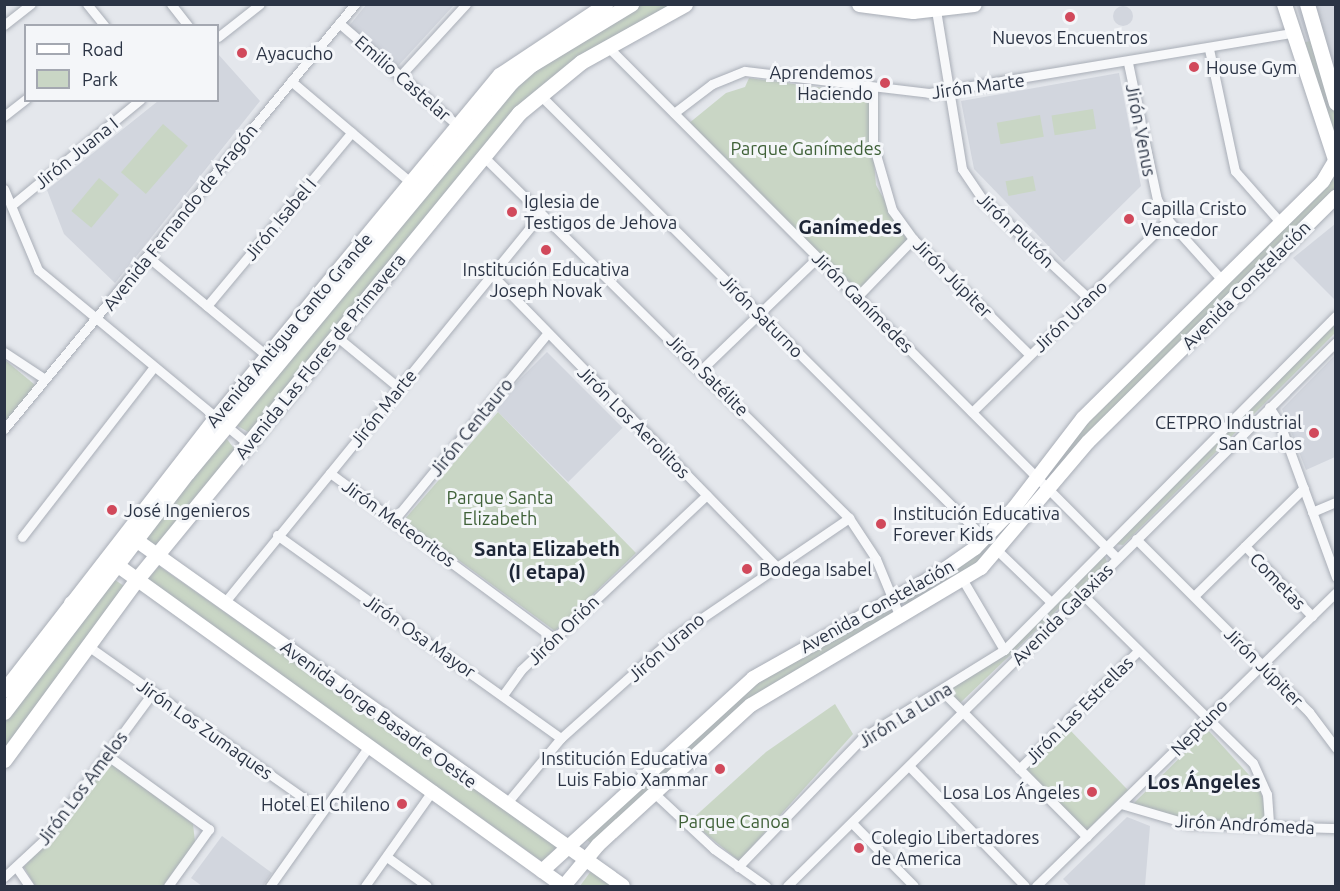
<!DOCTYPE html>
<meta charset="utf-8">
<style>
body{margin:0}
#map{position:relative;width:1340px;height:891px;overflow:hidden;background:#e4e7ec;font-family:Ubuntu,sans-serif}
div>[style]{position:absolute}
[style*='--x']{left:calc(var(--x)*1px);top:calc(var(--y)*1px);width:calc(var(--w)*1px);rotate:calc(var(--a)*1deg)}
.built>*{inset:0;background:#d2d6de;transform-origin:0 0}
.round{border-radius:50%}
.green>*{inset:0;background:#c9d6c5;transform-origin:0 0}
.roads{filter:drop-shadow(0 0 2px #a9aeb7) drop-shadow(0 0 2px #a9aeb7)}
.street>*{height:9px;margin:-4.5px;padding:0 4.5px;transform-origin:4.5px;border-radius:4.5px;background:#f7f8fa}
.secondary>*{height:14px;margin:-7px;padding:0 7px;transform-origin:7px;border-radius:7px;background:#fff}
.primary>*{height:15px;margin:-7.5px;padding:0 7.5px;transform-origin:7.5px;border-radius:7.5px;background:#fff}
.dots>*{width:16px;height:16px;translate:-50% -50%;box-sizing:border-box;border:3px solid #f4f6f9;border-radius:50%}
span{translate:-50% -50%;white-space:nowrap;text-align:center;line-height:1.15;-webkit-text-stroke:6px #f4f6f9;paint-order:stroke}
.poi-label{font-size:18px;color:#2b3445}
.left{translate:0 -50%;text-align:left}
.right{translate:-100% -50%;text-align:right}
.street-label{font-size:18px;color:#2b3445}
.park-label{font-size:18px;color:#3f6138}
.neighbourhood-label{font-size:20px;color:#1d2536;font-weight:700}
.frame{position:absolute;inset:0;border:6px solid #2b3445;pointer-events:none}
.legend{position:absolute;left:24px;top:24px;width:195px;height:78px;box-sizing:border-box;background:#f4f6f9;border:2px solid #a4a8b1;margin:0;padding:8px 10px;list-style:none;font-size:18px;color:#2b3445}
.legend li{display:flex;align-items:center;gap:12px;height:30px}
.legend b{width:30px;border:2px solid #a4a8b1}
</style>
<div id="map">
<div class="built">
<i style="clip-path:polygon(366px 5px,454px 5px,398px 66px,349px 26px)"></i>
<i style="clip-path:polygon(1296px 5px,1335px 5px,1335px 125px)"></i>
<i class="round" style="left:1113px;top:6px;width:20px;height:20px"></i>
<i style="clip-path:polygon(218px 54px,260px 101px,115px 283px,64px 234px,47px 190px,158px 101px,218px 100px)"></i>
<i style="clip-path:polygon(1119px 73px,1141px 186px,1064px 262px,974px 169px,961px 101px)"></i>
<i style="clip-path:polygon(1335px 224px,1335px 297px,1334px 299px,1293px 258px)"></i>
<i style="left:547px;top:352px;width:107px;height:77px;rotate:45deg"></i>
<i style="clip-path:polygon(1335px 355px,1335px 457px,1306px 470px,1282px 409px)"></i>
<i style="clip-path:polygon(1127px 817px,1150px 826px,1145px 886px,1070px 886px,1063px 879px)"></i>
<i style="clip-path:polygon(222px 836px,272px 873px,263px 886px,202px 886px,191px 878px)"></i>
</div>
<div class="green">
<i style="clip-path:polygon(640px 5px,677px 5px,561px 71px,250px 433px,236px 425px,520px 81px)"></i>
<i style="clip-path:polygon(1311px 41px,1335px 115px,1335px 142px,1300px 43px)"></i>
<i style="clip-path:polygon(749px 78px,868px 94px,876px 185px,907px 240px,858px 291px,688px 124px,726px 93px,745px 87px)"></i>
<i style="left:1093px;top:109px;width:20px;height:42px;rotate:81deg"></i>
<i style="left:1040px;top:115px;width:22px;height:44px;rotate:80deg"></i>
<i style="left:163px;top:124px;width:33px;height:64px;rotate:41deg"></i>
<i style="left:1033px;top:176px;width:15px;height:28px;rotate:79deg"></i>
<i style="clip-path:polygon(1333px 176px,1335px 190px,1051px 479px,1046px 475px,1079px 429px)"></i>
<i style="left:99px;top:178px;width:26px;height:43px;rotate:40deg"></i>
<i style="clip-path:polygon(1335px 320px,1335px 333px,1123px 545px,1115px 544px)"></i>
<i style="clip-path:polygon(4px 359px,35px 385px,4px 426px)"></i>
<i style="clip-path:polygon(498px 412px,636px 553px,555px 631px,404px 520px)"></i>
<i style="clip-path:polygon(226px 438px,237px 452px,157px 548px,144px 540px)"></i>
<i style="clip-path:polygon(1040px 485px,1044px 490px,985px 561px,906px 606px,903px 601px,938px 580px)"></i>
<i style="clip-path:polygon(1104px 554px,1107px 562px,959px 704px,949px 694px,955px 684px,1001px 656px)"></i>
<i style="clip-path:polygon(159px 566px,557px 845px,555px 851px,544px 863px,151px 584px,147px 580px)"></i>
<i style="clip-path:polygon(112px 578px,127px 588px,5px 754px,5px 720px)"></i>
<i style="clip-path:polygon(892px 606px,895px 613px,809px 664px,591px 843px,586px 839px,756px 681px)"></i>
<i style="clip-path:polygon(835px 704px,853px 734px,739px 861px,690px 821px,766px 752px)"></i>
<i style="left:1067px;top:727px;width:88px;height:60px;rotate:46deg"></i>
<i style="clip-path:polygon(1208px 730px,1259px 786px,1267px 813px,1263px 822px,1190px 820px,1133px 804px)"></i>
<i style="clip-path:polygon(109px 762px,193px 824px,195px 842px,163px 886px,35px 886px,24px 867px)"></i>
<i style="clip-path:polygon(591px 871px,615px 886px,580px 886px)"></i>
</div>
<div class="roads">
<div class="street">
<i style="--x:87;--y:4;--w:28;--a:51"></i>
<i style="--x:171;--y:4;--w:28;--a:52"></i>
<i style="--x:936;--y:10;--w:161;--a:80.7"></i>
<i style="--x:962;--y:169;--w:36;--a:56"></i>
<i style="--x:982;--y:199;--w:145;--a:43"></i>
<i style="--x:339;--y:23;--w:162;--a:40.8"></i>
<i style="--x:4;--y:25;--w:34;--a:-38"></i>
<i style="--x:218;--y:37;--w:53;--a:-38.2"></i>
<i style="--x:608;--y:47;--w:721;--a:45.11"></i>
<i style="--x:1209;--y:49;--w:125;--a:78"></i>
<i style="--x:1235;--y:171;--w:69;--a:48.5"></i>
<i style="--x:1128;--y:63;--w:139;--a:78"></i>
<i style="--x:1157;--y:199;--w:24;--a:62"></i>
<i style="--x:1168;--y:220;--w:82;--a:48"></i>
<i style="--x:400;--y:76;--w:98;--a:-47.5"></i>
<i style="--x:291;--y:81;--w:162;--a:40.3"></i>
<i style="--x:873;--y:89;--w:55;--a:90"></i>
<i style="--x:873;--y:144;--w:69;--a:73.9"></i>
<i style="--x:892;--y:210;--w:36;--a:54"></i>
<i style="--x:913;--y:239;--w:163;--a:44.8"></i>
<i style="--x:539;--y:94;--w:629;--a:44.94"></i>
<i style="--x:674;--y:113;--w:48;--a:-37.3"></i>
<i style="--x:712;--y:84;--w:35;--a:-22"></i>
<i style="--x:745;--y:71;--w:185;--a:6.8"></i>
<i style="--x:929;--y:93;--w:368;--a:-9.4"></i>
<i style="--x:4;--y:116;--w:28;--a:-38"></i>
<i style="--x:484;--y:157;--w:513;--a:44.68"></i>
<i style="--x:849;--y:518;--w:49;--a:56.6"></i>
<i style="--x:876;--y:559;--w:63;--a:67.5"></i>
<i style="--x:4;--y:189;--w:88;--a:67.2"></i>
<i style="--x:38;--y:270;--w:273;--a:39.6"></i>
<i style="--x:12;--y:205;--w:166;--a:-39.4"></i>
<i style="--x:148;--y:257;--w:160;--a:39.7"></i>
<i style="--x:492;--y:275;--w:408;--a:45.7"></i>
<i style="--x:857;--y:297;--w:81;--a:-46"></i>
<i style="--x:207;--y:306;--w:226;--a:-50.2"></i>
<i style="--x:336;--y:336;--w:82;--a:39.5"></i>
<i style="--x:4;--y:352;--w:49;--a:33.4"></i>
<i style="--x:702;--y:369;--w:161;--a:-44"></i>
<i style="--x:1269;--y:407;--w:20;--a:57"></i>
<i style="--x:1280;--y:424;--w:163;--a:69.9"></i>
<i style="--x:972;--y:412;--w:274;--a:-44.4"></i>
<i style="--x:4;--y:429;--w:551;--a:-50.45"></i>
<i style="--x:330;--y:473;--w:279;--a:36.5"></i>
<i style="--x:1312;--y:512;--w:26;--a:-23"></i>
<i style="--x:394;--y:520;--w:241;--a:-50.6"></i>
<i style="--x:277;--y:535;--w:349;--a:35.6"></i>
<i style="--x:22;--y:537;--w:215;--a:-52.2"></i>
<i style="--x:1136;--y:539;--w:245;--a:45"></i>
<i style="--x:1309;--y:712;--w:45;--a:53.1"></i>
<i style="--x:1245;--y:546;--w:97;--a:46.3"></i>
<i style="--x:999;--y:552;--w:72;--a:43.9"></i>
<i style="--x:964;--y:582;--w:79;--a:59.5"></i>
<i style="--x:1082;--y:594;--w:240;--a:44.7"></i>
<i style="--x:1253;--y:763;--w:34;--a:66"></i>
<i style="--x:1267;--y:794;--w:32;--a:86"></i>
<i style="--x:1194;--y:596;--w:154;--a:-44.5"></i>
<i style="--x:224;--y:603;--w:502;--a:-50.82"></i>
<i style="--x:88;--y:646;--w:286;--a:35.2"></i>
<i style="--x:943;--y:692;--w:204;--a:45.2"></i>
<i style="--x:503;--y:695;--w:31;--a:-54"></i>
<i style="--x:521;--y:670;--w:255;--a:-43.3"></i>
<i style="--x:108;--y:756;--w:125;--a:35.9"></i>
<i style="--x:209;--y:829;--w:70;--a:125.7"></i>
<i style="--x:910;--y:767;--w:165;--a:46"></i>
<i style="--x:1019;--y:769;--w:168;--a:-44.8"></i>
<i style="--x:654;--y:793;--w:82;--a:43"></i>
<i style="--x:714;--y:849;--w:64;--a:35.4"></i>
<i style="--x:506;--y:804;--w:86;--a:-50.2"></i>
<i style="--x:561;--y:738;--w:152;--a:-41.8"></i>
<i style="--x:674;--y:637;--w:212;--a:-34.2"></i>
<i style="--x:1121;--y:804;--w:71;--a:16.4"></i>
<i style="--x:1189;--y:824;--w:147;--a:1.6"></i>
<i style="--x:852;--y:823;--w:88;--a:45.5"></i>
<i style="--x:387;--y:857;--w:49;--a:35.9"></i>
<i style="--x:738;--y:867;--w:179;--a:-46.1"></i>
<i style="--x:862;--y:738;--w:167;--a:-31.8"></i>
<i style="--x:1004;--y:650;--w:471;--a:-45.2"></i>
<i style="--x:17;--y:868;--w:22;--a:56"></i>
<i style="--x:4;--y:877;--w:54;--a:-42.8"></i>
<i style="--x:44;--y:840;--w:184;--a:-53.6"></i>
<i style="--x:270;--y:886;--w:173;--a:-54.7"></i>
<i style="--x:365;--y:886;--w:118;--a:-54.7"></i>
<i style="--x:787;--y:886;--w:773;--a:-44.74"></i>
<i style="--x:1036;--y:886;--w:420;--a:-44.4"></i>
</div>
<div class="secondary">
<i style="--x:136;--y:540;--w:597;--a:35.39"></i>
<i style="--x:117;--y:565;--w:550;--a:35.74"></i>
<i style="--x:4;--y:691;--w:346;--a:-52.2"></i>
<i style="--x:216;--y:418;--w:445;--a:-50.4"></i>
<i style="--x:500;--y:75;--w:128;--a:-33.6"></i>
<i style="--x:542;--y:871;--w:286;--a:-42.4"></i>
<i style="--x:753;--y:678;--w:209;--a:-29.3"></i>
<i style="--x:935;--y:576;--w:49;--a:-35"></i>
<i style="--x:975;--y:548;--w:56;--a:-45.7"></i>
<i style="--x:1014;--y:508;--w:113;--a:-52.5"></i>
<i style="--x:1083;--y:418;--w:337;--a:-44.6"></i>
<i style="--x:1323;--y:181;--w:26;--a:-59"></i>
<i style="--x:564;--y:886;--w:53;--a:-50.3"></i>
<i style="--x:598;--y:845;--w:207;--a:-42.5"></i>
<i style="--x:751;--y:705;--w:268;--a:-30.8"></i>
<i style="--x:981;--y:568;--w:165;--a:-49.7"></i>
<i style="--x:1088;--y:442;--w:349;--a:-44.7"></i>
</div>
<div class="primary">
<i style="--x:859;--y:4;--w:54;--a:7.4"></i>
<i style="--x:913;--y:11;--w:61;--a:-6.5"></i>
<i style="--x:1284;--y:4;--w:166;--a:71.8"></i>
<i style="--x:1307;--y:4;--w:103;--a:73.7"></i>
<i style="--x:71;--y:603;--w:25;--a:-23"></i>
<i style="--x:4;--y:712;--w:301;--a:-52.6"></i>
<i style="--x:187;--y:473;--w:508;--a:-50.35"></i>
<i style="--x:511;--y:82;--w:28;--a:-41"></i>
<i style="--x:532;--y:64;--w:116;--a:-31.2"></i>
<i style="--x:4;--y:760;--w:225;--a:-53.7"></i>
<i style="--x:137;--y:579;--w:603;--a:-50.66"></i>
<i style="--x:519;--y:113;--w:80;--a:-39.4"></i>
<i style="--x:581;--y:62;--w:119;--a:-29.1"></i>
</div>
</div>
<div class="dots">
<i style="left:1070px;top:17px;background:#d1495b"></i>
<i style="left:242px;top:53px;background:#d1495b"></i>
<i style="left:1194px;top:67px;background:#d1495b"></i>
<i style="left:885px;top:83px;background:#d1495b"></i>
<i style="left:512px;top:212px;background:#d1495b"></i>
<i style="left:1129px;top:219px;background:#d1495b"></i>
<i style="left:546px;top:250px;background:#d1495b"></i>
<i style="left:1314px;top:433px;background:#d1495b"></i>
<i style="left:112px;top:510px;background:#d1495b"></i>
<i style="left:881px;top:524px;background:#d1495b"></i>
<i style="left:747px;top:569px;background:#d1495b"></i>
<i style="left:720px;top:769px;background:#d1495b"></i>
<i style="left:1092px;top:792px;background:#d1495b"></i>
<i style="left:402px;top:804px;background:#d1495b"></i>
<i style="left:859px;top:848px;background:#d1495b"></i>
</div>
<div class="poi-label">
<span style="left:1070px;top:37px">Nuevos Encuentros</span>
<span class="left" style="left:256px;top:53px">Ayacucho</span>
<span class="left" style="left:1206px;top:67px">House Gym</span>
<span class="right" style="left:873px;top:83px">Aprendemos<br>Haciendo</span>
<span class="left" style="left:524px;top:212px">Iglesia de<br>Testigos de Jehova</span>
<span class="left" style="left:1141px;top:219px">Capilla Cristo<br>Vencedor</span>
<span style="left:546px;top:280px">Institución Educativa<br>Joseph Novak</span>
<span class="right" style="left:1302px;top:433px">CETPRO Industrial<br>San Carlos</span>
<span class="left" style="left:124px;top:510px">José Ingenieros</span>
<span class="left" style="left:893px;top:524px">Institución Educativa<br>Forever Kids</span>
<span class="left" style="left:759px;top:569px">Bodega Isabel</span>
<span class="right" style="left:708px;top:769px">Institución Educativa<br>Luis Fabio Xammar</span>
<span class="right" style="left:1080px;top:792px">Losa Los Ángeles</span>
<span class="right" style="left:390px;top:804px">Hotel El Chileno</span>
<span class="left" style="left:871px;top:848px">Colegio Libertadores<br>de America</span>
</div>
<div class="street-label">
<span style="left:403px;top:78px;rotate:41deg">Emilio Castelar</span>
<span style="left:978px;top:86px;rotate:-8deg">Jirón Marte</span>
<span style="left:1141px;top:130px;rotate:79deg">Jirón Venus</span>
<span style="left:76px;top:153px;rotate:-39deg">Jirón Juana I</span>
<span style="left:180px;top:217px;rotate:-51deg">Avenida Fernando de Aragón</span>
<span style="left:280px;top:219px;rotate:-50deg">Jirón Isabel I</span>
<span style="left:1016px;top:230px;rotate:44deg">Jirón Plutón</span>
<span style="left:953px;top:278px;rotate:45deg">Jirón Júpiter</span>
<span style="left:1246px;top:285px;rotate:-45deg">Avenida Constelación</span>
<span style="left:863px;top:302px;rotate:45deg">Jirón Ganímedes</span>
<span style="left:762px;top:316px;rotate:45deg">Jirón Saturno</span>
<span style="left:1070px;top:316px;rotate:-44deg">Jirón Urano</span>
<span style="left:289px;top:330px;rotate:-50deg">Avenida Antigua Canto Grande</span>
<span style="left:320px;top:356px;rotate:-51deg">Avenida Las Flores de Primavera</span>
<span style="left:708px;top:375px;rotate:45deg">Jirón Satélite</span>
<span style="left:383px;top:408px;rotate:-51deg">Jirón Marte</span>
<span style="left:634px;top:422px;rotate:45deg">Jirón Los Aerolitos</span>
<span style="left:471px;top:427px;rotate:-51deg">Jirón Centauro</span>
<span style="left:399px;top:523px;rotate:36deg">Jirón Meteoritos</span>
<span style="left:1278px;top:581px;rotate:46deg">Cometas</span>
<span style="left:877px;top:606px;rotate:-29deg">Avenida Constelación</span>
<span style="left:1062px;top:614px;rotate:-45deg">Avenida Galaxias</span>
<span style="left:563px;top:630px;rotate:-44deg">Jirón Orión</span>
<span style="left:420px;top:636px;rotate:35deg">Jirón Osa Mayor</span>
<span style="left:666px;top:647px;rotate:-41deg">Jirón Urano</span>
<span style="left:1264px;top:667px;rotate:45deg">Jirón Júpiter</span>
<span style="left:1079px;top:710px;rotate:-45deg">Jirón Las Estrellas</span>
<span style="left:379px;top:714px;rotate:36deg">Avenida Jorge Basadre Oeste</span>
<span style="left:905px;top:715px;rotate:-32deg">Jirón La Luna</span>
<span style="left:1199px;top:727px;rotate:-45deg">Neptuno</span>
<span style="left:205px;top:729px;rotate:35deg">Jirón Los Zumaques</span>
<span style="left:82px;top:788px;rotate:-53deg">Jirón Los Amelos</span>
<span style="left:1245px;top:824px;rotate:3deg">Jirón Andrómeda</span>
</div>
<div class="park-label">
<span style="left:806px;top:148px">Parque Ganímedes</span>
<span style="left:500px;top:508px">Parque Santa<br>Elizabeth</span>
<span style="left:734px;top:821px">Parque Canoa</span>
</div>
<div class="neighbourhood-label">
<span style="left:850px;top:226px">Ganímedes</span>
<span style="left:547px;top:560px">Santa Elizabeth<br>(I etapa)</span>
<span style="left:1204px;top:781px">Los Ángeles</span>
</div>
<div class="frame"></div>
<ul class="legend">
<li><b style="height:8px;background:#fff"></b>Road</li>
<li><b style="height:16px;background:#c9d6c5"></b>Park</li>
</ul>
</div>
